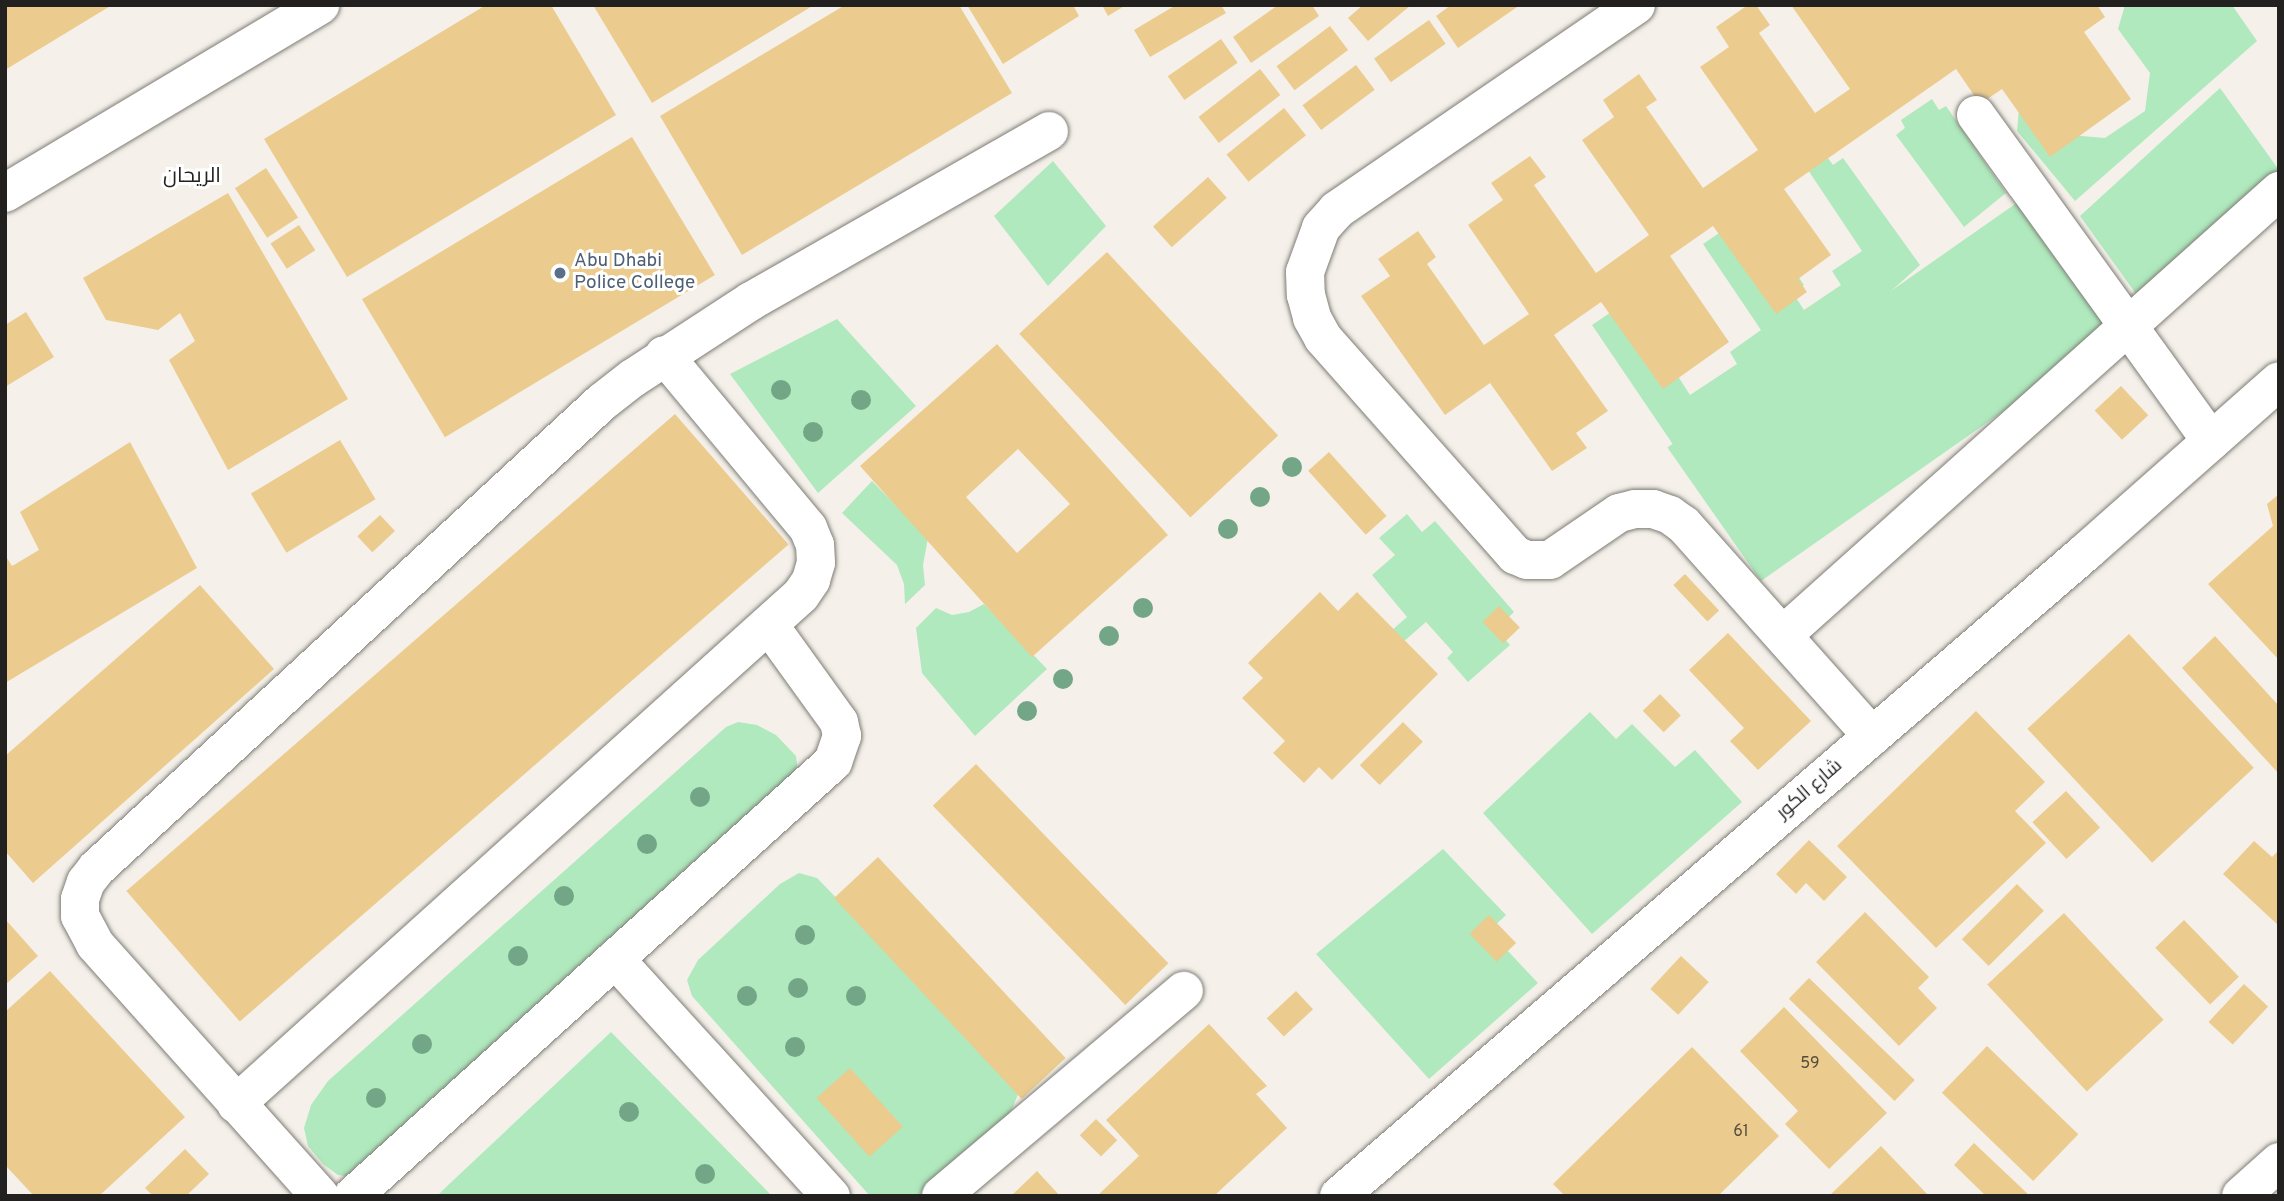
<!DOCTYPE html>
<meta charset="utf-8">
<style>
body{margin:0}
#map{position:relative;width:2284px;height:1201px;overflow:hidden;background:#f5f1ea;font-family:Overpass,Cairo,sans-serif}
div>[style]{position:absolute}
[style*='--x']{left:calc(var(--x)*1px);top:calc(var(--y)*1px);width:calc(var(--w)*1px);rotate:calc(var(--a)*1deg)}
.green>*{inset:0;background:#afe9bd;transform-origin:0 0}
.building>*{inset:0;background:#ebcc8e;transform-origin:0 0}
.roads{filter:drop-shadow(0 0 2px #7f7c76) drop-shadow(0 0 2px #7f7c76)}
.minor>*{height:38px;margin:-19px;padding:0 19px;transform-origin:19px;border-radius:19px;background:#fff}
.trees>*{width:20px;height:20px;margin:-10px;border-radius:50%;background:#73a686}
.dots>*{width:19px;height:19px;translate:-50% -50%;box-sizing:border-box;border:4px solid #fff;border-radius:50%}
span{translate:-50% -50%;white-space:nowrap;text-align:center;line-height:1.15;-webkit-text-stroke:6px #fff;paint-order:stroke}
.number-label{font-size:16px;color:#554c3b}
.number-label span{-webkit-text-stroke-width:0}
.service-label{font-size:19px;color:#4e5e75}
.left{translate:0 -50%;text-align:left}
.street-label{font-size:19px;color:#23211f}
.neighbourhood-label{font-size:21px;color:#23211f}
.frame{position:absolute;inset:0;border:7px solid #23211f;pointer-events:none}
</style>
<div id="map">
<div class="green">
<i style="clip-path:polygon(2125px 5px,2232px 5px,2257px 41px,2075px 201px,2017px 131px,2020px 98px,2070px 135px,2105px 138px,2145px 111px,2150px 73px,2118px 29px)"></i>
<i style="clip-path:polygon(2220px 88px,2279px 170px,2279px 183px,2144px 305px,2080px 216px)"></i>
<i style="clip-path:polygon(1932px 99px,1939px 110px,1946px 106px,2006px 193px,1964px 227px,1896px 135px,1905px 128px,1901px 120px)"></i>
<i style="clip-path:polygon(1819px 146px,1833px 165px,1843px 158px,1920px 265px,1691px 471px,1592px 325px,1629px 300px,1690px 395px,1737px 364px,1730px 352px,1761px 330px,1703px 244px,1744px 216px,1745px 198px,1804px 285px,1793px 293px,1804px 310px,1841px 285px,1832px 271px,1862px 251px,1800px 158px)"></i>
<i style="clip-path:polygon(1053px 161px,1106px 226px,1048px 286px,994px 216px)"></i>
<i style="left:2018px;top:202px;width:163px;height:428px;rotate:55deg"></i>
<i style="clip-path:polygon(837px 319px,916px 406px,818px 493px,730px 374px)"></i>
<i style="clip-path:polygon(872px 481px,928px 538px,923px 565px,925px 585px,905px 604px,904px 584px,897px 565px,842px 513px)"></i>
<i style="clip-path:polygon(1407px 514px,1422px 532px,1435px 521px,1514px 612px,1496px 629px,1510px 645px,1468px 682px,1447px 658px,1453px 652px,1426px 622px,1379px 663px,1368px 651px,1407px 617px,1372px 575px,1395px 555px,1379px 538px)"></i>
<i style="clip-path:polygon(984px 604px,1047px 669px,975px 736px,922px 673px,916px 628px,936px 608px,952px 615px,969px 612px)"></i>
<i style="clip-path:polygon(1590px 712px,1616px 739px,1632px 724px,1675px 767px,1695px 750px,1742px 802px,1592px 934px,1483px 813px)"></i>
<i style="clip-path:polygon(738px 722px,757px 725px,776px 735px,796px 756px,798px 772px,352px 1177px,338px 1175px,323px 1164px,308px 1146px,304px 1128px,311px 1105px,328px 1081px,726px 727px)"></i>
<i style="clip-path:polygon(1443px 849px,1506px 915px,1489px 931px,1538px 983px,1429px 1079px,1316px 954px)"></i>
<i style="clip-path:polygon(799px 873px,817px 878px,1011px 1078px,1018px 1094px,1010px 1114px,918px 1196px,870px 1196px,692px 996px,687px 980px,698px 960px,780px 884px)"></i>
<i style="clip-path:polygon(611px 1032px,772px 1196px,437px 1196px,444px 1189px)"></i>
</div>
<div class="building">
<i style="clip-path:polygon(5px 5px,112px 5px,5px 70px)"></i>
<i style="clip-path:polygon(486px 5px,551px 5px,616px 115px,347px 277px,264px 139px)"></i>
<i style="clip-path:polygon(593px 5px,814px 5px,652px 103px)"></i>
<i style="clip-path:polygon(845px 5px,959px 5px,1012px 93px,742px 255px,660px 116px)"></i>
<i style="clip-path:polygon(967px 5px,1073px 5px,1079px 16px,1003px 64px)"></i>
<i style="clip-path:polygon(1102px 5px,1126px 5px,1108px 16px)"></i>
<i style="clip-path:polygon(1176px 5px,1221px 5px,1226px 13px,1150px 57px,1134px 30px)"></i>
<i style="clip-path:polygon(1278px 5px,1312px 5px,1319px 16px,1251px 63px,1233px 37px)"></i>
<i style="clip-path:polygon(1363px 5px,1411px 5px,1368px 41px,1348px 18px)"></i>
<i style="clip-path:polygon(1451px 5px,1520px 5px,1458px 48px,1436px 16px)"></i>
<i style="clip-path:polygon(1748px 5px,1756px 5px,1770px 25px,1759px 33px,1815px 113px,1850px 89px,1791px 5px,2097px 5px,2105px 17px,2084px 32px,2131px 99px,2050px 157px,2002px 89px,1980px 104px,1956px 69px,1784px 189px,1831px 255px,1798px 279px,1807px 292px,1776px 314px,1713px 226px,1670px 256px,1729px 342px,1663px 389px,1601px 302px,1554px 335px,1608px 411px,1576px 433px,1587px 448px,1552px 471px,1490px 383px,1445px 415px,1361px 296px,1390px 276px,1378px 259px,1418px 231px,1436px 257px,1427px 264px,1484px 345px,1529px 314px,1468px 225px,1503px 200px,1491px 183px,1530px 156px,1546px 177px,1534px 185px,1596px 273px,1649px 235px,1582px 140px,1614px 117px,1603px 100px,1639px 74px,1657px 100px,1646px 107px,1703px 188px,1758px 150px,1700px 67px,1729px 47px,1716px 27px)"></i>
<i style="left:1429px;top:20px;width:29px;height:67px;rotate:55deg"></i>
<i style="left:1330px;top:26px;width:30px;height:67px;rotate:53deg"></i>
<i style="left:1221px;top:39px;width:29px;height:65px;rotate:55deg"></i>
<i style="left:1356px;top:65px;width:31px;height:67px;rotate:53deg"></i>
<i style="left:1260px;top:69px;width:33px;height:78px;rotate:52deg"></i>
<i style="left:1284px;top:108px;width:35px;height:74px;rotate:51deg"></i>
<i style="left:632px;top:137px;width:161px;height:315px;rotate:59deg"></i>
<i style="left:266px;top:168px;width:59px;height:37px;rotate:57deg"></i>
<i style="left:1208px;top:177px;width:28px;height:74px;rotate:48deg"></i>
<i style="clip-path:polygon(228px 193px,348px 399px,228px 470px,169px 360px,195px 341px,180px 313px,158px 330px,106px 320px,83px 278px)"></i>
<i style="left:299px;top:225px;width:30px;height:34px;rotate:57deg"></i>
<i style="left:1107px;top:252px;width:251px;height:120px;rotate:47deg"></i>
<i style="clip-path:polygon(26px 312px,54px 357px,5px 387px,5px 325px)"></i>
<i style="clip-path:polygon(evenodd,997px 344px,1168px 535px,1032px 657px,860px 466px,997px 344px,1018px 449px,1070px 504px,1017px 553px,966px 497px,1018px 449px)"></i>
<i style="left:2121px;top:386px;width:40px;height:36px;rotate:47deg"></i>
<i style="left:675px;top:414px;width:173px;height:727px;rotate:49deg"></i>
<i style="left:340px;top:440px;width:69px;height:104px;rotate:59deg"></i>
<i style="clip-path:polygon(130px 442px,197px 568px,5px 683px,5px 555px,12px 566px,39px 550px,20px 512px)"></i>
<i style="left:1329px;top:452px;width:86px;height:28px;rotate:48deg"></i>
<i style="clip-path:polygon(2279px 494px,2279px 660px,2208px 584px,2273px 526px,2267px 504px)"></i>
<i style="left:380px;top:515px;width:22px;height:31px;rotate:47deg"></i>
<i style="left:1685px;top:574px;width:50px;height:16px;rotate:47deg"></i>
<i style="clip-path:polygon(200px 585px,274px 669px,33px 883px,5px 851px,5px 756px)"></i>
<i style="clip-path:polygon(1320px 592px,1338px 611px,1357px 592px,1438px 674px,1332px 780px,1319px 767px,1304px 783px,1273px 753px,1285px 741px,1242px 698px,1263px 678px,1248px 663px)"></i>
<i style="left:1499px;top:606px;width:30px;height:23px;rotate:46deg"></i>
<i style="clip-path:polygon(1728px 633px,1811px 721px,1758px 770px,1730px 741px,1744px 728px,1689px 670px)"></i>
<i style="left:2129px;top:634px;width:183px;height:139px;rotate:47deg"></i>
<i style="clip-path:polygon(2215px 636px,2279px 706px,2279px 774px,2182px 668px)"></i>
<i style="left:1660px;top:694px;width:30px;height:24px;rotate:46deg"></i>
<i style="clip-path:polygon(1976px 711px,2045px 782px,2015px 811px,2046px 843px,1936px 948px,1837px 846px)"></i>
<i style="left:1403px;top:722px;width:28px;height:61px;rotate:45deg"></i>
<i style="left:976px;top:764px;width:277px;height:60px;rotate:46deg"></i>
<i style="left:2066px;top:791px;width:50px;height:46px;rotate:47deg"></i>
<i style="clip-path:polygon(1809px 840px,1847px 877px,1824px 901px,1806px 883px,1796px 894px,1776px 874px)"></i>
<i style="clip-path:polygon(2254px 841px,2272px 857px,2279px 850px,2279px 926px,2223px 874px)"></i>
<i style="left:878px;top:857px;width:275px;height:60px;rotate:47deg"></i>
<i style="left:2017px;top:884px;width:38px;height:78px;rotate:45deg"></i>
<i style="clip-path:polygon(1865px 912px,1929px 977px,1918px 988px,1937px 1008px,1899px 1046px,1816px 962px)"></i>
<i style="left:2064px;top:913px;width:146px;height:105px;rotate:47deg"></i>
<i style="left:1489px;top:915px;width:39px;height:27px;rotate:46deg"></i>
<i style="clip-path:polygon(5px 919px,38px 956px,5px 985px)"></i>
<i style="left:2184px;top:920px;width:79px;height:40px;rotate:46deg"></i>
<i style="left:1681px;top:956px;width:38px;height:45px;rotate:43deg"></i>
<i style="clip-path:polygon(50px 971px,185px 1117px,99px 1196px,34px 1196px,5px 1165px,5px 1012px)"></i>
<i style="left:1809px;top:978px;width:147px;height:29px;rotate:44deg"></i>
<i style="left:2244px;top:984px;width:33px;height:52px;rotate:43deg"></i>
<i style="left:1296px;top:991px;width:25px;height:40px;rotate:47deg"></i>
<i style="clip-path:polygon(1784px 1007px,1887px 1113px,1829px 1169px,1785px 1124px,1798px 1111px,1740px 1051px)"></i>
<i style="clip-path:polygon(1209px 1024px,1267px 1086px,1256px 1094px,1287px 1128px,1214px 1196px,1097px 1196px,1139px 1156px,1106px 1120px)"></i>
<i style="left:1987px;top:1046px;width:127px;height:65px;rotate:44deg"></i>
<i style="clip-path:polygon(1692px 1047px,1779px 1136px,1718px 1196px,1565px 1196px,1553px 1184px)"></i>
<i style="left:850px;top:1068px;width:79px;height:45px;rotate:48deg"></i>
<i style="left:1096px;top:1119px;width:30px;height:23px;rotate:45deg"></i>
<i style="clip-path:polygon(1974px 1143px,2030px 1196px,1986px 1196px,1954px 1165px)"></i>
<i style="clip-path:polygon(1881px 1146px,1929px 1196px,1829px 1196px)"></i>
<i style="clip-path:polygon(185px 1149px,209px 1174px,186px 1196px,153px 1196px,145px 1188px)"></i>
<i style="clip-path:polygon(1037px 1171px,1060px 1196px,1011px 1196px)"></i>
</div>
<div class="roads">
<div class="minor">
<i style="--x:1636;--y:5;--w:363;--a:145.6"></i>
<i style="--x:1337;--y:210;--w:24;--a:132"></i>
<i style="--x:1321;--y:228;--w:47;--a:110"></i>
<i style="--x:1305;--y:272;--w:23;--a:88"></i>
<i style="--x:1306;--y:295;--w:24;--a:75"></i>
<i style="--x:1312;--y:318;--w:23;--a:61"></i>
<i style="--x:1323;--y:338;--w:290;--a:48.5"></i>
<i style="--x:1515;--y:555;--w:13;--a:23"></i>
<i style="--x:1527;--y:560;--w:23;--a:0"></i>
<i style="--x:1550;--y:560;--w:83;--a:-34.3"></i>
<i style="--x:1619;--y:513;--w:16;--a:-14"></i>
<i style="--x:1635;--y:509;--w:18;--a:0"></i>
<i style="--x:1653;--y:509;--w:18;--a:19"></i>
<i style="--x:1670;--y:515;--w:17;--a:36"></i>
<i style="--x:1684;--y:525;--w:283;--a:48.3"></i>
<i style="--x:1976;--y:115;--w:402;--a:54.2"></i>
<i style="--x:5;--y:193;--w:367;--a:-30.8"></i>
<i style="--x:1783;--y:635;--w:666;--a:-41.83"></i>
<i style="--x:615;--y:959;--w:321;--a:47.7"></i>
<i style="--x:236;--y:1104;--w:760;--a:-42.02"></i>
<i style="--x:801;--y:595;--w:18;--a:-56"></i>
<i style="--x:811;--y:580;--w:18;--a:-74"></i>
<i style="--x:816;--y:563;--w:18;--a:-93"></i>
<i style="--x:815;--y:545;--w:18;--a:-112"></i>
<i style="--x:808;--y:528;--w:225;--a:-129.8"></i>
<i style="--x:320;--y:1196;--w:338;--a:-131.8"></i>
<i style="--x:95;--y:944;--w:32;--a:-118"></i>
<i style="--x:80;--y:916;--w:17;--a:-90"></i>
<i style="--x:80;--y:899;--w:18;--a:-71"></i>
<i style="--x:86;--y:882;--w:18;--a:-52"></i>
<i style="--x:97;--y:868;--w:687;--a:-42.7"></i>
<i style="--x:602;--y:402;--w:39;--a:-38"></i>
<i style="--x:633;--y:378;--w:141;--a:-33.1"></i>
<i style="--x:751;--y:301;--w:343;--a:-29.7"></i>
<i style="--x:353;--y:1196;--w:647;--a:-42.12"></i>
<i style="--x:833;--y:762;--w:28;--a:-71"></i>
<i style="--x:842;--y:736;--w:14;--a:-102"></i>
<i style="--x:839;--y:722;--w:120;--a:-125.8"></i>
<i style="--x:941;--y:1196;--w:318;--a:-40.2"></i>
<i style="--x:1339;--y:1196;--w:988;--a:-40.77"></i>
<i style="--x:2087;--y:551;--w:256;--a:-41.5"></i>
<i style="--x:2241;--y:1196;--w:51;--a:-41.8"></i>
</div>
</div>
<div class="trees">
<i style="left:781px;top:390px"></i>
<i style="left:861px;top:400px"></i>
<i style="left:813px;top:432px"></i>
<i style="left:1292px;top:467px"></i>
<i style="left:1260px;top:497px"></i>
<i style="left:1228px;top:529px"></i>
<i style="left:1143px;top:608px"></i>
<i style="left:1109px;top:636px"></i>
<i style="left:1063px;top:679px"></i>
<i style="left:1027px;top:711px"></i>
<i style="left:700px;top:797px"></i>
<i style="left:647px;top:844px"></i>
<i style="left:564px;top:896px"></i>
<i style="left:805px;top:935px"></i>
<i style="left:518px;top:956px"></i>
<i style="left:798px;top:988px"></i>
<i style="left:747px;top:996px"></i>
<i style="left:856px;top:996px"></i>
<i style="left:422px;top:1044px"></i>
<i style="left:795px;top:1047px"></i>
<i style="left:376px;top:1098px"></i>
<i style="left:629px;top:1112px"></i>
<i style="left:705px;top:1174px"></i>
</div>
<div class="dots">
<i style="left:560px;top:273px;background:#5c6f8a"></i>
</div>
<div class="number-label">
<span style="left:1810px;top:1064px">59</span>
<span style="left:1741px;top:1132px">61</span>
</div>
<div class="service-label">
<span class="left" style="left:574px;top:273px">Abu Dhabi<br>Police College</span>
</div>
<div class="street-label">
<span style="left:1810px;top:790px;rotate:-41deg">شارع الكور</span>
</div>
<div class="neighbourhood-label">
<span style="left:192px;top:177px">الريحان</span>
</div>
<div class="frame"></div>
</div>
